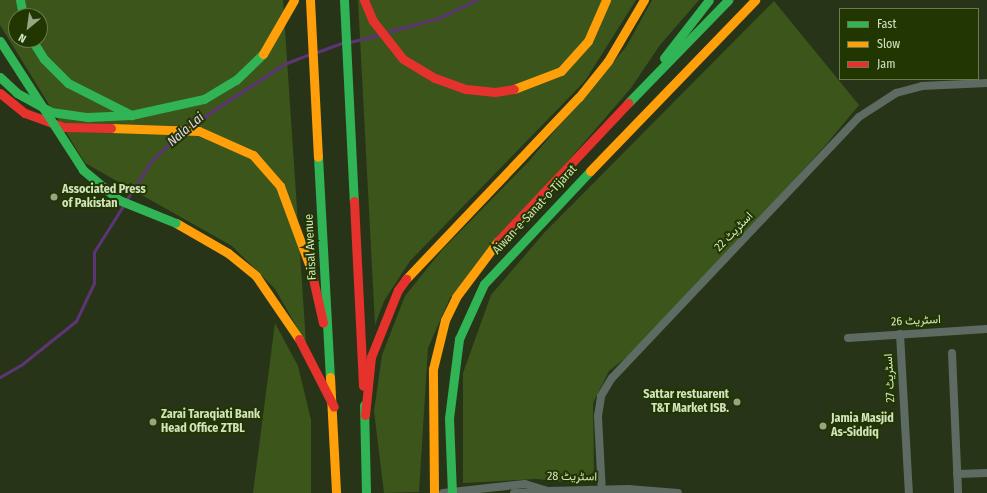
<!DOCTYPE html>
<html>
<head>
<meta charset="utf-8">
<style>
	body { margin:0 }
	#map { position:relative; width:987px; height:493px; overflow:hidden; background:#283418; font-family:"Fira Sans Condensed",Vazirmatn,sans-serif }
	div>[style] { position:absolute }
	.green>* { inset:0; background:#3b551b }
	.stream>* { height:3px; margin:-1.5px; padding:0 1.5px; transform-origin:1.5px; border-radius:1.5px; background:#5d3577 }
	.street>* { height:8px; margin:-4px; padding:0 4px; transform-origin:4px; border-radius:4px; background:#5d6b63 }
	.fast>* { height:9px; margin:-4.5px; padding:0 4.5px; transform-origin:4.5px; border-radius:4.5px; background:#30b455 }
	.slow>* { height:9px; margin:-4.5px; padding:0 4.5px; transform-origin:4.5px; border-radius:4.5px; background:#ff9f0a }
	.jam>* { height:9px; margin:-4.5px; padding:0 4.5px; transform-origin:4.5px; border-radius:4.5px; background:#e5322d }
	.fast-bridge>* { height:9px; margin:-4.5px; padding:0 4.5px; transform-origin:4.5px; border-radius:4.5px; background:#30b455 }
	.dots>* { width:11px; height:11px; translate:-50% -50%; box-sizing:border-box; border:2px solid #213600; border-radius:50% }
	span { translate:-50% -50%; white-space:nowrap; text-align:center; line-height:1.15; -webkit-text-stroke:4px #213600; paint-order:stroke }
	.poi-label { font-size:12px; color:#d1e3bf; font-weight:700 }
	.left { translate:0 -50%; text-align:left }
	.right { translate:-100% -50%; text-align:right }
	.street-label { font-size:12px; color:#d1e3bf }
	.water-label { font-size:13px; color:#e7d0fa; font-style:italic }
	.legend { position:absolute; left:839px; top:8px; width:140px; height:72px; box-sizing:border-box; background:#213600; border:1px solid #677b4c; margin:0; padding:5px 7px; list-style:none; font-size:12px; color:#d1e3bf }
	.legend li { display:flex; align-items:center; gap:8px; height:20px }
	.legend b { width:20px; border:1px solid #677b4c }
	.north { position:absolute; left:8px; top:8px; width:40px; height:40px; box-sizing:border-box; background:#213600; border:1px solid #677b4c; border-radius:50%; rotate:209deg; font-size:11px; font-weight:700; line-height:16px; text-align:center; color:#d1e3bf }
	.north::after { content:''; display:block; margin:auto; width:14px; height:18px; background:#96a685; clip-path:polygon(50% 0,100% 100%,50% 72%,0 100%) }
</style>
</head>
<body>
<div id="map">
	<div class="green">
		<div style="clip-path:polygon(evenodd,0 0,283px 0,306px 343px,275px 289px,232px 246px,85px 163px,0 25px,0 0,16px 16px,40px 16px,40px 40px,16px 40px,16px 16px)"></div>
		<div style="clip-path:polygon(358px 0,636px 0,585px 81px,410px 261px,384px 301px,375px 325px)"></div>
		<div style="clip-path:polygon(652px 0,699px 0,660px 45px,631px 88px,450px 298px,428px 348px,419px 492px,384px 493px,374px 411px,382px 355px,405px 296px,442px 250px,530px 160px,626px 47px)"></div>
		<div style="clip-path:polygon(774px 1px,859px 105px,824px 147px,644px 343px,609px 371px,593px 403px,594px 472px,575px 483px,536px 479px,463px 483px,463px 373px,491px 295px,544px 233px)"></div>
		<div style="clip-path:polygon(275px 323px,298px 366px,311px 420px,311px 493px,253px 493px)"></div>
	</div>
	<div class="stream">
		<div style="left:388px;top:32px;width:53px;rotate:-15.4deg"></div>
		<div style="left:439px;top:18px;width:41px;rotate:-25.9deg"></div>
		<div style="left:350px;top:42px;width:30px;rotate:-14deg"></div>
		<div style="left:317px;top:52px;width:27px;rotate:-20deg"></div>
		<div style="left:187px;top:128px;width:116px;rotate:-33.4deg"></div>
		<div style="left:284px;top:64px;width:28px;rotate:-21deg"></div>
		<div style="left:127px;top:199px;width:46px;rotate:-57.3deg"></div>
		<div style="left:152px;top:160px;width:40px;rotate:-43deg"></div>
		<div style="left:0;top:377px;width:24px;rotate:-30deg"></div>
		<div style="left:21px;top:365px;width:70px;rotate:-38.7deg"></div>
		<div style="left:76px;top:321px;width:42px;rotate:-64.7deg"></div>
		<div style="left:94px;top:283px;width:31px;rotate:-90deg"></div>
		<div style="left:94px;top:252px;width:54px;rotate:-57.8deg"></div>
	</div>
	<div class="street">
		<div style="left:900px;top:334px;width:159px;rotate:86.8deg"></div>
		<div style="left:848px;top:338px;width:139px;rotate:-3.7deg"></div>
		<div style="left:952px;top:353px;width:140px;rotate:87.5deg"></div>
		<div style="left:957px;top:474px;width:30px;rotate:-2deg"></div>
		<div style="left:443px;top:493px;width:82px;rotate:-6.3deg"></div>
		<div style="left:525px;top:484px;width:24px;rotate:17deg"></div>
		<div style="left:548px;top:491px;width:80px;rotate:-1.4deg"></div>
		<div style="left:628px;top:489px;width:50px;rotate:4.6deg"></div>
		<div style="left:514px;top:493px;width:28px;rotate:-2deg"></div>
		<div style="left:602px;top:493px;width:77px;rotate:-93deg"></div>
		<div style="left:598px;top:416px;width:20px;rotate:-81deg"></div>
		<div style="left:601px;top:396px;width:21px;rotate:-59deg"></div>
		<div style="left:612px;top:378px;width:359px;rotate:-46.6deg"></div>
		<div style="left:859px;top:117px;width:44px;rotate:-33deg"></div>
		<div style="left:896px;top:93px;width:27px;rotate:-15deg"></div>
		<div style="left:922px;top:86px;width:65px;rotate:-2.6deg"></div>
	</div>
	<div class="fast">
		<div style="left:20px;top:0;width:16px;rotate:79deg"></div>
		<div style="left:344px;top:0;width:201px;rotate:87.2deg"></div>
		<div style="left:32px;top:40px;width:22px;rotate:58deg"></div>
		<div style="left:44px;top:59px;width:34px;rotate:45deg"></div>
		<div style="left:68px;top:83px;width:71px;rotate:26.9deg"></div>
		<div style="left:131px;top:115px;width:75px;rotate:-12.4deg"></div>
		<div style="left:204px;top:99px;width:37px;rotate:-31deg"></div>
		<div style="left:236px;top:80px;width:37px;rotate:-44deg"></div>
		<div style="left:664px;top:58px;width:73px;rotate:-52.2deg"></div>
		<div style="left:0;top:77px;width:23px;rotate:43deg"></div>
		<div style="left:17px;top:93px;width:39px;rotate:29deg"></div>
		<div style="left:51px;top:112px;width:37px;rotate:8deg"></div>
		<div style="left:88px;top:117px;width:43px;rotate:-2.7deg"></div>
		<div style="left:628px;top:103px;width:144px;rotate:-45.8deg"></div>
		<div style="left:318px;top:157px;width:220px;rotate:86.9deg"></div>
		<div style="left:364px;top:405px;width:88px;rotate:88.7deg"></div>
		<div style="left:452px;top:493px;width:75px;rotate:-92.3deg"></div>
		<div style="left:449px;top:418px;width:80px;rotate:-82.8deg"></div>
		<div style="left:459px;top:339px;width:60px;rotate:-65.6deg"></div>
		<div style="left:484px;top:284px;width:155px;rotate:-46.8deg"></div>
	</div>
	<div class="slow">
		<div style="left:310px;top:0;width:157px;rotate:87.1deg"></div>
		<div style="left:263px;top:54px;width:62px;rotate:-60.1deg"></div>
		<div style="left:514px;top:89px;width:50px;rotate:-21deg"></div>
		<div style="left:561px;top:71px;width:40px;rotate:-48deg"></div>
		<div style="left:588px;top:41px;width:45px;rotate:-66.3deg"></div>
		<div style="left:111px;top:128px;width:88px;rotate:2deg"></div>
		<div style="left:199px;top:131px;width:59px;rotate:24deg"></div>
		<div style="left:253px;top:155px;width:41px;rotate:48.9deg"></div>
		<div style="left:280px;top:186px;width:90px;rotate:69.7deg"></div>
		<div style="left:590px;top:171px;width:238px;rotate:-46deg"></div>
		<div style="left:176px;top:223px;width:60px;rotate:30deg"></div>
		<div style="left:228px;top:253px;width:36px;rotate:39deg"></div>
		<div style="left:256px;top:276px;width:76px;rotate:55.7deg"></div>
		<div style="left:406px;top:279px;width:251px;rotate:-46.5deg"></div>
		<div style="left:579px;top:97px;width:46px;rotate:-51.1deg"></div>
		<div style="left:608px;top:61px;width:71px;rotate:-59.5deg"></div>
		<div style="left:330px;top:377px;width:116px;rotate:87deg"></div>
		<div style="left:434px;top:493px;width:124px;rotate:-90.5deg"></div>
		<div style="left:433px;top:369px;width:50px;rotate:-76.2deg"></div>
		<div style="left:445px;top:320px;width:25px;rotate:-64deg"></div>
		<div style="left:456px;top:297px;width:70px;rotate:-53.1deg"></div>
	</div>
	<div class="jam">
		<div style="left:364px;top:0;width:23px;rotate:67deg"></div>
		<div style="left:373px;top:21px;width:48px;rotate:51.7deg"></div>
		<div style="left:403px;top:59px;width:37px;rotate:31deg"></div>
		<div style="left:435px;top:78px;width:33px;rotate:20deg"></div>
		<div style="left:466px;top:89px;width:29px;rotate:6deg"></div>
		<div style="left:495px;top:92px;width:19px;rotate:-9deg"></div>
		<div style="left:0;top:93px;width:32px;rotate:39deg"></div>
		<div style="left:25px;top:113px;width:40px;rotate:20.2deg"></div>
		<div style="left:63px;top:127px;width:48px;rotate:1.2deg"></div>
		<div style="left:354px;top:201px;width:185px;rotate:87.2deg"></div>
		<div style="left:498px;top:241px;width:190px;rotate:-46.7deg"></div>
		<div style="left:311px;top:270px;width:54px;rotate:77.2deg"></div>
		<div style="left:299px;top:339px;width:76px;rotate:62.8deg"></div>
		<div style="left:365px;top:415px;width:58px;rotate:-84.1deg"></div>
		<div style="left:371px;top:357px;width:72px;rotate:-68.1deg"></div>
		<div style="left:398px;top:290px;width:14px;rotate:-54deg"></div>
	</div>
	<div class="fast-bridge">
		<div style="left:0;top:41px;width:153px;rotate:57.2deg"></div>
		<div style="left:83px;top:170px;width:47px;rotate:39.8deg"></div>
		<div style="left:119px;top:200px;width:61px;rotate:22deg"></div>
	</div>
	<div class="dots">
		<div style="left:54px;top:197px;background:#96a685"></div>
		<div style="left:737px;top:402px;background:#96a685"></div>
		<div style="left:153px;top:422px;background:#96a685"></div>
		<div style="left:823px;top:426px;background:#96a685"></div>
	</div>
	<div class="poi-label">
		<span class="left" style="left:62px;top:197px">Associated Press<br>of Pakistan</span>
		<span class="right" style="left:729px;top:402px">Sattar restuarent<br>T&amp;T Market ISB.</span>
		<span class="left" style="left:161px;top:422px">Zarai Taraqiati Bank<br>Head Office ZTBL</span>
		<span class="left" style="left:831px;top:426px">Jamia Masjid<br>As-Siddiq</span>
	</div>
	<div class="street-label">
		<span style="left:535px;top:210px;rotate:-47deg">Aiwan-e-Sanat-o-Tijarat</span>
		<span style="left:734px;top:232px;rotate:-46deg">اسٹریٹ 22</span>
		<span style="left:311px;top:247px;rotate:-93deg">Faisal Avenue</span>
		<span style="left:916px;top:321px;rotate:-3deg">اسٹریٹ 26</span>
		<span style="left:890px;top:378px;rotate:-93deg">اسٹریٹ 27</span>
		<span style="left:572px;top:477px;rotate:1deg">اسٹریٹ 28</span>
	</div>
	<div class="water-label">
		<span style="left:186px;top:130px;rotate:-41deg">Nala Lai</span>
	</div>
	<ul class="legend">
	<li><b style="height:5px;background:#30b455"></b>Fast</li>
	<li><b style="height:5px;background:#ff9f0a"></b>Slow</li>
	<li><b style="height:5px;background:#e5322d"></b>Jam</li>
	</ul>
	<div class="north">N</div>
</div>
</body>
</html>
